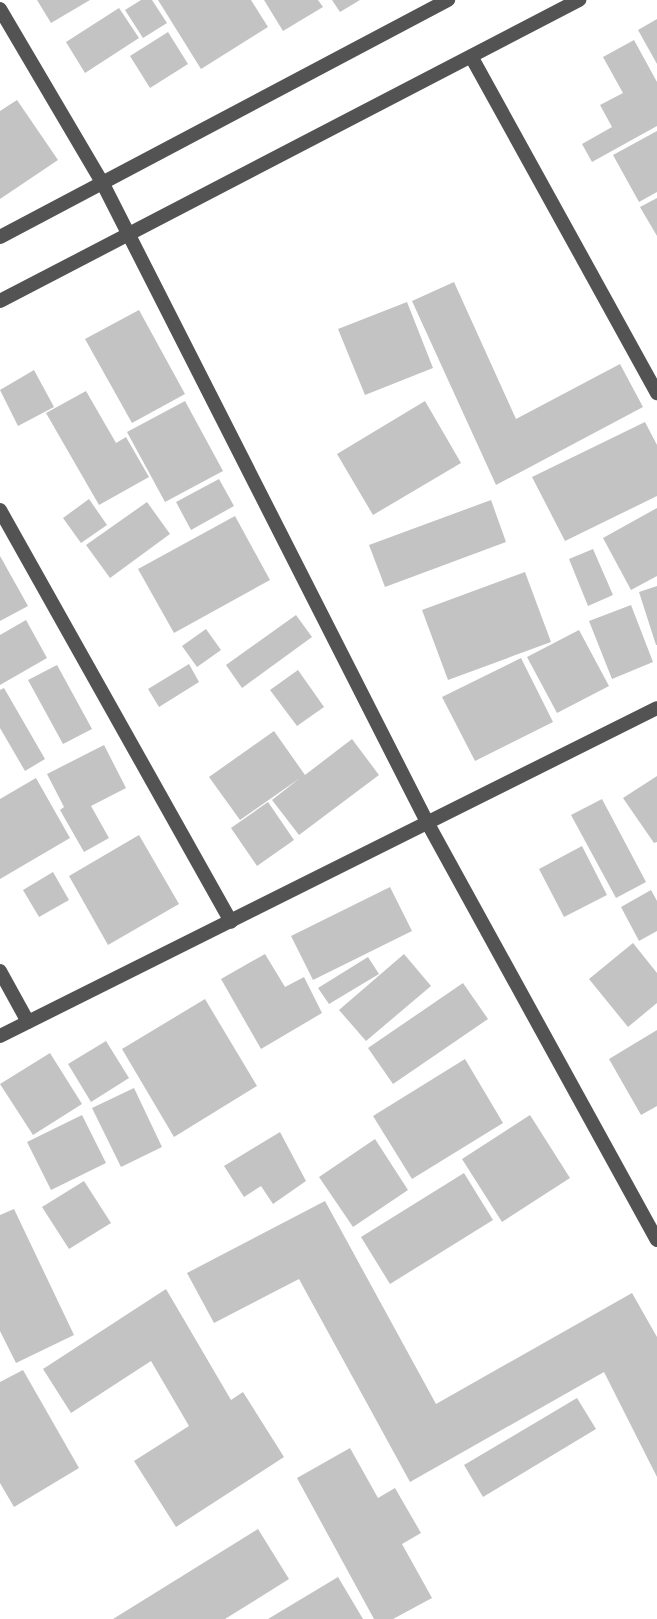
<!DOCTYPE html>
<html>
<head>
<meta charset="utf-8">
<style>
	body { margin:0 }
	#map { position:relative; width:657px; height:1619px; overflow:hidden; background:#fff; font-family:"IBM Plex Sans",sans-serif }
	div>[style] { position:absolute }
	.building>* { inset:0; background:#c3c3c3 }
	.street>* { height:14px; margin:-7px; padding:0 7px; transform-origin:7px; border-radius:7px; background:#535353 }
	span { translate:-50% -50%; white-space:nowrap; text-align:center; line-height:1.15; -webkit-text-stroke:5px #fff; paint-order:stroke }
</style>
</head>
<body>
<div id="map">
	<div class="building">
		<div style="clip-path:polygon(37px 0,90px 0,51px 23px)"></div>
		<div style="clip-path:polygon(141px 0,152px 0,167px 23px,143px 38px,125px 10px)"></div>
		<div style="clip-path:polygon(158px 0,251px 0,268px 27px,201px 69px)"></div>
		<div style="clip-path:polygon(264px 0,318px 0,323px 7px,283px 31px)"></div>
		<div style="clip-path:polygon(332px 0,360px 0,340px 12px)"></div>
		<div style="clip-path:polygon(119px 8px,139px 38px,85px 73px,66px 42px)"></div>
		<div style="clip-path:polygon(657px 19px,657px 64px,638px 30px)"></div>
		<div style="clip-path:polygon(168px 32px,188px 64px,150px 88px,130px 56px)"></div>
		<div style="clip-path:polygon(634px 40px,657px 82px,657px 126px,592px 162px,582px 144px,612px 127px,600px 105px,623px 93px,603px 57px)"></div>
		<div style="clip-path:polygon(17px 100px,58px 160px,0 199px,0 111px)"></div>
		<div style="clip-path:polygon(657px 131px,657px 192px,639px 202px,613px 155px)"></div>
		<div style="clip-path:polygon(657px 198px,657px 236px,640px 207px)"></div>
		<div style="clip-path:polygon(454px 282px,516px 419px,620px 364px,643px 407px,496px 485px,412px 301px)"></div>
		<div style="clip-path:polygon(407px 302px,433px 368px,365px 395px,338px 329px)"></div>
		<div style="clip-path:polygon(139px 310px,185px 394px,132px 423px,85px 339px)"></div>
		<div style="clip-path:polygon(34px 370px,54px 407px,18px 426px,0 390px)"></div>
		<div style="clip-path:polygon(86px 391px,116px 443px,126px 437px,149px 477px,99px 505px,46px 413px)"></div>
		<div style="clip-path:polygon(185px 401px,223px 471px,165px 502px,127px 432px)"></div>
		<div style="clip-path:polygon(425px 401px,461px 463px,373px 515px,337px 454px)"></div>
		<div style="clip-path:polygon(645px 422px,657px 445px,657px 496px,565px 541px,532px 477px)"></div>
		<div style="clip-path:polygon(219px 479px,234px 506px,191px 530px,176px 502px)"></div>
		<div style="clip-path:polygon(89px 499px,107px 525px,81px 543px,63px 518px)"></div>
		<div style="clip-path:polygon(491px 500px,506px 542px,385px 587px,369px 545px)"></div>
		<div style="clip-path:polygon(147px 502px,170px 534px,110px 578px,86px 545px)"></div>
		<div style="clip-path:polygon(657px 508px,657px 576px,631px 590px,603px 538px)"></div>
		<div style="clip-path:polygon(235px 516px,270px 580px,174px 633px,138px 569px)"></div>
		<div style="clip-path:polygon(593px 549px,613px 595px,588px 606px,569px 559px)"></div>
		<div style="clip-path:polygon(0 556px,28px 606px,0 621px)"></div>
		<div style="clip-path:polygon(525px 572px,551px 642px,448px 680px,422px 610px)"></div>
		<div style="clip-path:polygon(657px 586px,657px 645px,656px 645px,639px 592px)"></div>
		<div style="clip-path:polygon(631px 605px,653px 662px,612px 679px,589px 621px)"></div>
		<div style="clip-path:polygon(296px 615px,312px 637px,242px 688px,226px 665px)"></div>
		<div style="clip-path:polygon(26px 620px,47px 658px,0 685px,0 635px)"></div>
		<div style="clip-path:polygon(206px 629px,221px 650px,197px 667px,182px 646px)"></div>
		<div style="clip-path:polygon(579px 630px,609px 686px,557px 713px,527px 657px)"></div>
		<div style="clip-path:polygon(521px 658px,553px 722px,475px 761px,442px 697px)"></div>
		<div style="clip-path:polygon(189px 664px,199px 682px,159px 707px,148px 689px)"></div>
		<div style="clip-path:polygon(57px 665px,92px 729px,63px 744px,28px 680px)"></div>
		<div style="clip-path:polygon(298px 670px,324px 707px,297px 726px,270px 690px)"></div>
		<div style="clip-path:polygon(4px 688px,45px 759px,25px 771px,0 728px,0 690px)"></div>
		<div style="clip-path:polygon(274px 731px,305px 775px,352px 739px,379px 775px,299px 835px,272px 800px,300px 778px,240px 820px,209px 777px)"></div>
		<div style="clip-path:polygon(104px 745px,126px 788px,91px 806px,109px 838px,84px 852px,60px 810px,64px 807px,47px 774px)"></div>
		<div style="clip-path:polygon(657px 776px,657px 842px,654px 843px,623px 798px)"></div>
		<div style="clip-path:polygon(36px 778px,70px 838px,0 879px,0 799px)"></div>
		<div style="clip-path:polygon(602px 799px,646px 882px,616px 898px,571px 815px)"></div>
		<div style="clip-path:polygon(268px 802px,294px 840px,257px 866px,231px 828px)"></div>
		<div style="clip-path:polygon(139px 835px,179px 904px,108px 945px,69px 876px)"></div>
		<div style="clip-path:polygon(582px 846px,607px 895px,564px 917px,539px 869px)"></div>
		<div style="clip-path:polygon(53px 872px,69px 900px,39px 917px,23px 890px)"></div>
		<div style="clip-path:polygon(390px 887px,412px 931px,313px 980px,291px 936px)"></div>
		<div style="clip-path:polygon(651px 890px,657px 901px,657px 931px,639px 941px,621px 907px)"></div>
		<div style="clip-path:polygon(633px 943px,657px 973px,657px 1003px,628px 1027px,589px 979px)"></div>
		<div style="clip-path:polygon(265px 954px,285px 987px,304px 977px,322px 1013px,261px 1049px,221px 979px)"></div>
		<div style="clip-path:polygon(404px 954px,431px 986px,366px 1041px,339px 1010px)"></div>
		<div style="clip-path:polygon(368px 957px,379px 974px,329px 1004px,318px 988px)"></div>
		<div style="clip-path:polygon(463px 983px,488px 1019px,393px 1084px,368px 1048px)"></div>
		<div style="clip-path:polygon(205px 999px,257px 1086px,174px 1137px,122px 1049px)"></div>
		<div style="clip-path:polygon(657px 1030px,657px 1106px,641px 1115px,609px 1059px)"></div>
		<div style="clip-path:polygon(106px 1041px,129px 1078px,91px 1102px,68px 1064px)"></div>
		<div style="clip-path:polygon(50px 1053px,82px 1104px,33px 1135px,0 1084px)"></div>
		<div style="clip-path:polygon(465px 1059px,503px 1123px,412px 1179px,373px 1116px)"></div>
		<div style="clip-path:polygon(134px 1088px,162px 1147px,121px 1167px,92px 1108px)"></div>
		<div style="clip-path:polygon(82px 1115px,106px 1163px,51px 1190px,27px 1142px)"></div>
		<div style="clip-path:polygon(530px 1115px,570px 1178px,502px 1222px,462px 1159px)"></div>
		<div style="clip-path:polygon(280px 1132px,306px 1181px,273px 1204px,261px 1186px,244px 1197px,224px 1166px)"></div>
		<div style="clip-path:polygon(375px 1139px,408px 1190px,353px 1227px,319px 1177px)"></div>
		<div style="clip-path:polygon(464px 1173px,493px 1220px,390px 1284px,361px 1237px)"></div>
		<div style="clip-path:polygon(84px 1181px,111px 1223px,69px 1249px,42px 1207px)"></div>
		<div style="clip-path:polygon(325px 1201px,436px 1404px,632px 1293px,657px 1337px,657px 1477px,604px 1372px,410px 1482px,299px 1279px,214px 1323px,187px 1273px)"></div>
		<div style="clip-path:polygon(14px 1209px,74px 1335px,16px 1363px,0 1331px,0 1215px)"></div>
		<div style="clip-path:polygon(166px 1289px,231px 1400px,243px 1392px,284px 1457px,176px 1527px,134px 1461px,189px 1426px,151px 1361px,71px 1413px,43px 1369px)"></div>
		<div style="clip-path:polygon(23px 1370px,79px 1468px,14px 1507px,0 1483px,0 1382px)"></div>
		<div style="clip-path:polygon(577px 1398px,596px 1429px,483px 1497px,464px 1465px)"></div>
		<div style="clip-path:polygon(350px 1448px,378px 1498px,395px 1488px,421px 1533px,402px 1544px,432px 1598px,393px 1619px,374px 1619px,297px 1478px)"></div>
		<div style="clip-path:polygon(258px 1529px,289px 1579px,225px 1619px,113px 1619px)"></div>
		<div style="clip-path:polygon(338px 1577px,363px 1619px,268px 1619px)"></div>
	</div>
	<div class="street">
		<div style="left:0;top:9px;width:201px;rotate:59.5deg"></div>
		<div style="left:102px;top:182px;width:718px;rotate:63.08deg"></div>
		<div style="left:427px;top:822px;width:477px;rotate:61.2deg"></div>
		<div style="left:472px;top:58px;width:383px;rotate:61.1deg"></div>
		<div style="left:0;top:237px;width:507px;rotate:-27.88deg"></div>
		<div style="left:0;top:301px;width:653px;rotate:-27.47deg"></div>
		<div style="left:0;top:510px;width:472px;rotate:60.7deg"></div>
		<div style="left:0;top:971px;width:58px;rotate:61.2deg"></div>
		<div style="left:0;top:1036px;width:734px;rotate:-26.53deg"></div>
	</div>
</div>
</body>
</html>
